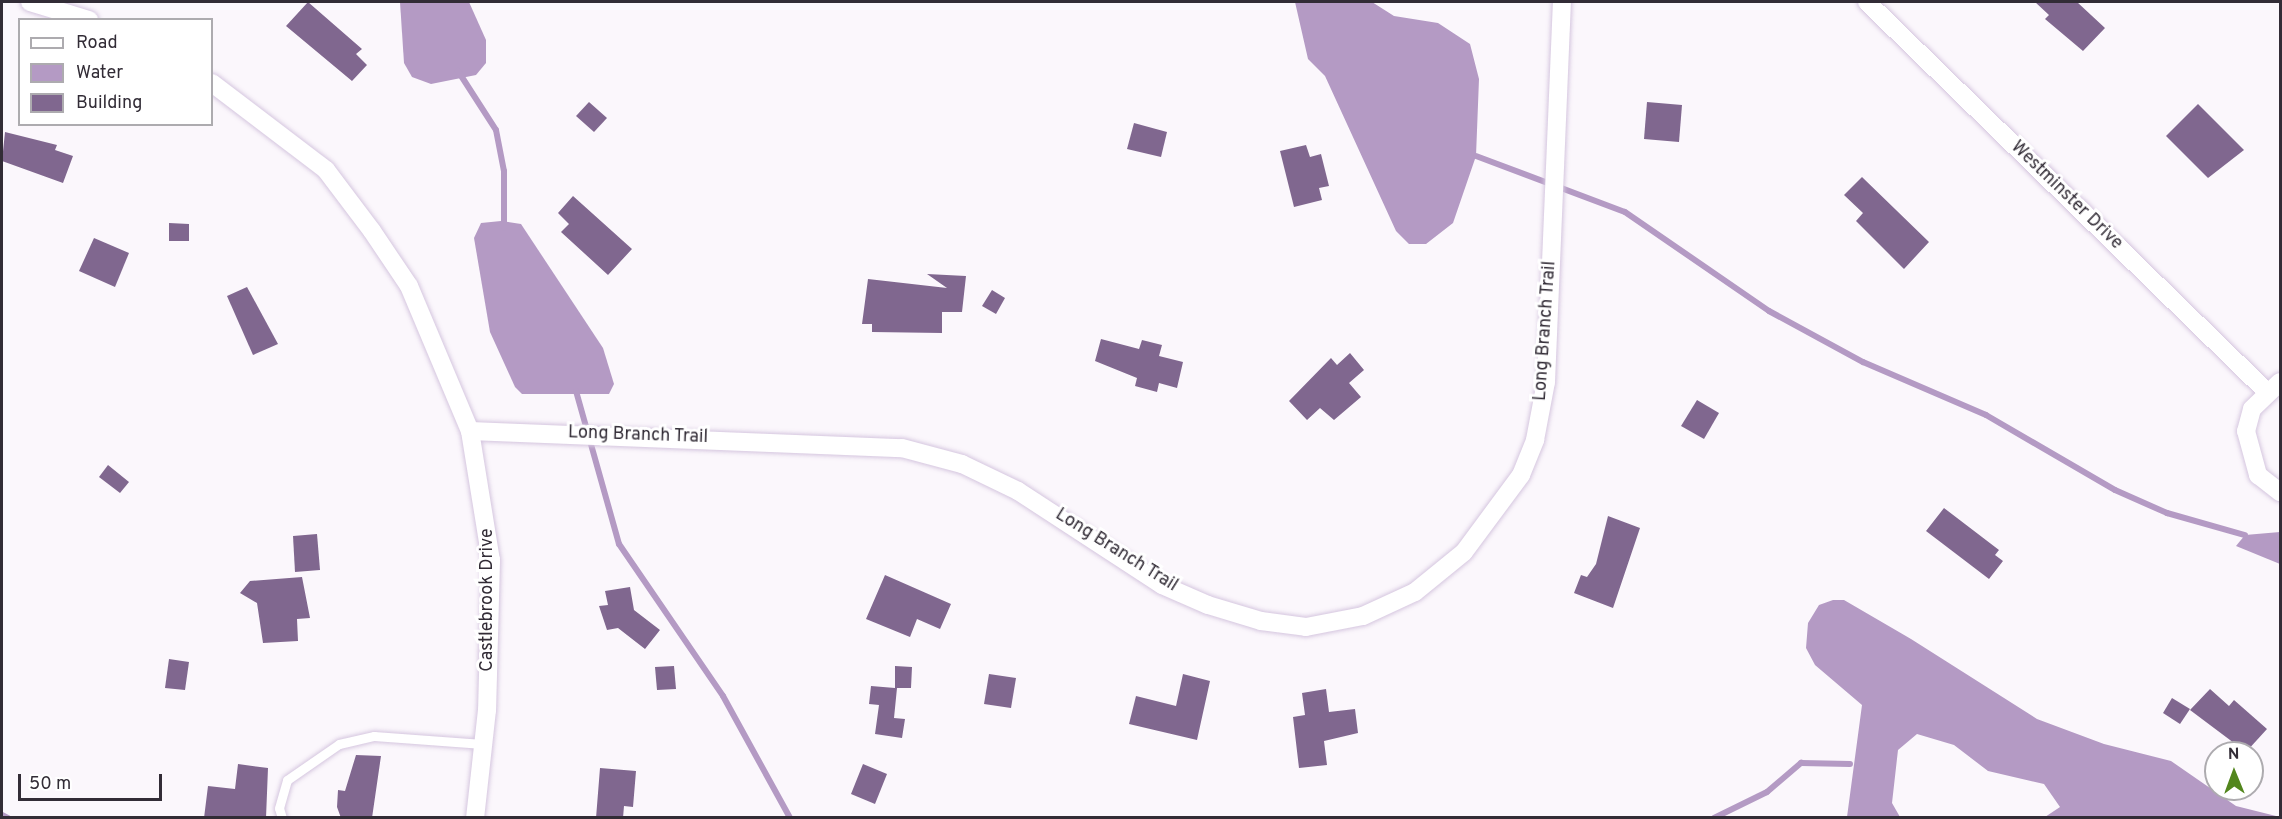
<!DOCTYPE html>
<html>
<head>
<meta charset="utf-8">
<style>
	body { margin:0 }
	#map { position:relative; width:2282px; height:819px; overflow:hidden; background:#fbf7fc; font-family:Overpass,sans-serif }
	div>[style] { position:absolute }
	.water>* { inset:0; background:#b49ac4 }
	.stream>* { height:6px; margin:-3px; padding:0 3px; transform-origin:3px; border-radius:3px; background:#b49ac4 }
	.building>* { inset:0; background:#80678f }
	.roads { filter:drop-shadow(0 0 2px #d5c6df) drop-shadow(0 0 2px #d5c6df) }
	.service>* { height:9px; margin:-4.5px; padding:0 4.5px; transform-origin:4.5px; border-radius:4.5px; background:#fff }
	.minor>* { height:18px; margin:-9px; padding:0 9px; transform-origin:9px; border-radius:9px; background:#fff }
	span { translate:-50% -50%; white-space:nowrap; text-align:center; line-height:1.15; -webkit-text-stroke:6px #fff; paint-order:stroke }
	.street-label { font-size:18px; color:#322c36 }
	.frame { position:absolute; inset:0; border:3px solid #322c36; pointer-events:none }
	.legend { position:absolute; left:18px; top:18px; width:195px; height:108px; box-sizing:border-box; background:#fff; border:2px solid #adabaf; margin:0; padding:8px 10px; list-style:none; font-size:18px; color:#322c36 }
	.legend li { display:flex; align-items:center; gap:12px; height:30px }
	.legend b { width:30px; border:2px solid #adabaf }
	.north { position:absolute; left:2204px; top:741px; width:60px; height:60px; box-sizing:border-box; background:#fff; border:2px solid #adabaf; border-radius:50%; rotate:359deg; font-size:16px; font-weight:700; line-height:24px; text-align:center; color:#322c36 }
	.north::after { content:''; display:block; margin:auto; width:21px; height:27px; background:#52861d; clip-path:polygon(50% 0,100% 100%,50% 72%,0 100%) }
	.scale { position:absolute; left:18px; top:774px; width:144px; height:27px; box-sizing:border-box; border:3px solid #322c36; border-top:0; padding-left:8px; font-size:18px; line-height:21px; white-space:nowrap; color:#322c36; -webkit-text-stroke:4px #fff; paint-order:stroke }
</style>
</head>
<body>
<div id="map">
	<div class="water">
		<div style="clip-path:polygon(400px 2px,469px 2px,486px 40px,486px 63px,476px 75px,431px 84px,412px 77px,404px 63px)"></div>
		<div style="clip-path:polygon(1295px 2px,1372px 2px,1394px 16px,1438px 23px,1470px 44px,1479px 79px,1476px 156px,1453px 223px,1426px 244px,1409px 244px,1396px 231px,1325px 76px,1308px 59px)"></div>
		<div style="clip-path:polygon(501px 221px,521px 224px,603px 348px,614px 384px,609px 394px,522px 394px,515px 387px,490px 332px,474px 238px,481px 223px)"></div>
		<div style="clip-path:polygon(2280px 532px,2280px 564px,2236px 546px,2245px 535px)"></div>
		<div style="clip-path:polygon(1833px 600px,1844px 600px,1911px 639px,2037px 719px,2104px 744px,2171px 761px,2236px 806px,2280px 817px,2045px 817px,2060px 807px,2044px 784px,1988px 771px,1954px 745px,1917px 734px,1898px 750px,1892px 803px,1900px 817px,1847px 817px,1862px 705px,1815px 665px,1806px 648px,1808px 623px,1819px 605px)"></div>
	</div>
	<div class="stream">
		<div style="left:458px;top:71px;width:70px;rotate:57.2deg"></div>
		<div style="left:496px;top:130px;width:42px;rotate:79deg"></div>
		<div style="left:504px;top:171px;width:57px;rotate:90deg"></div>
		<div style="left:1476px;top:156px;width:159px;rotate:20.6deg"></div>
		<div style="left:1625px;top:212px;width:175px;rotate:34.5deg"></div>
		<div style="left:1769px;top:311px;width:107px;rotate:28.5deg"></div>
		<div style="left:1863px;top:362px;width:134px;rotate:23.3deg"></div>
		<div style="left:1986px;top:415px;width:149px;rotate:30.2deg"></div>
		<div style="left:2115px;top:490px;width:57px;rotate:23.9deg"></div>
		<div style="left:2167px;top:513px;width:81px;rotate:15.8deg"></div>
		<div style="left:576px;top:391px;width:159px;rotate:74.3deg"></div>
		<div style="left:619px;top:544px;width:184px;rotate:55.6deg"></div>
		<div style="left:723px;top:696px;width:139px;rotate:61.2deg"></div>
		<div style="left:2px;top:815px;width:7px;rotate:27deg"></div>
		<div style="left:1714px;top:818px;width:59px;rotate:-26.1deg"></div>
		<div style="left:1767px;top:792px;width:45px;rotate:-40.5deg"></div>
		<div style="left:1801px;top:763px;width:49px;rotate:1.2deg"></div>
	</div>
	<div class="building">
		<div style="clip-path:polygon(308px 2px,362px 49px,356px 54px,367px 65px,352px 81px,286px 26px)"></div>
		<div style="clip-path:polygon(2035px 2px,2077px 2px,2105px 28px,2083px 51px,2045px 19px,2049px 15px)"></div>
		<div style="clip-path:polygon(589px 102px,607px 118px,594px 132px,576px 116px)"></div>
		<div style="clip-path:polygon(1647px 102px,1682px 105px,1679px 142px,1644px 139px)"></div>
		<div style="clip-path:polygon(2198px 104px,2244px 150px,2208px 178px,2166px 136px)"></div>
		<div style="clip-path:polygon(1134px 123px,1167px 132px,1161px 157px,1127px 149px)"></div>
		<div style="clip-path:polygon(5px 132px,57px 145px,55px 150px,73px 156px,63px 183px,2px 161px)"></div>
		<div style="clip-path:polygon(1306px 145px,1310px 157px,1321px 154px,1329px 186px,1319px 188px,1322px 200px,1294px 207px,1280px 151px)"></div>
		<div style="clip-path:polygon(1862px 177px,1929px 242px,1904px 269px,1856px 221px,1863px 213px,1844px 195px)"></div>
		<div style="clip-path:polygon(573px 196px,632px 249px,608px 275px,561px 232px,569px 224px,558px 213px)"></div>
		<div style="clip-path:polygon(169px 223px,189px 224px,189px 241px,169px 241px)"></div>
		<div style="clip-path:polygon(94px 238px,129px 253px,115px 287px,79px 271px)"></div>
		<div style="clip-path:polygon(927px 274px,966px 276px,962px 312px,942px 312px,942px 333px,872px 332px,872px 324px,862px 324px,868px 279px,947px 288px)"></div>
		<div style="clip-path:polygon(247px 287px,278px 344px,253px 355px,227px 296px)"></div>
		<div style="clip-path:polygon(992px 290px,1005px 298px,996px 314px,982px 306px)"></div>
		<div style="clip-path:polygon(1101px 339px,1139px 349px,1142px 340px,1162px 345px,1159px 356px,1183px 362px,1177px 388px,1159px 383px,1157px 392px,1135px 386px,1137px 378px,1095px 361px)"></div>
		<div style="clip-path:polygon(1350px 353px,1364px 370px,1349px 383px,1361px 397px,1334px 420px,1320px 408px,1307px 420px,1289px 401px,1331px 358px,1337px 365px)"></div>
		<div style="clip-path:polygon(1697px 400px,1719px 413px,1704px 439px,1681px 426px)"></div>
		<div style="clip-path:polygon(108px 465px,129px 482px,120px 493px,99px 477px)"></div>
		<div style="clip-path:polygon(1944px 508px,1999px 550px,1995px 555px,2003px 561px,1989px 579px,1926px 531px)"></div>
		<div style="clip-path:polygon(1608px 516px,1640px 528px,1613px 608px,1574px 593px,1581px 575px,1587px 577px,1596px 564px)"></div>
		<div style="clip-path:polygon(317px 534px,320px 570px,295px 572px,293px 536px)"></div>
		<div style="clip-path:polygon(885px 575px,951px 604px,940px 629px,917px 619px,910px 637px,866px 619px)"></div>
		<div style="clip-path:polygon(302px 577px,310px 618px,297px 619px,298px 641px,263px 643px,257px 603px,240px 593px,250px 581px)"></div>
		<div style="clip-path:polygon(630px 587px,634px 610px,660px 630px,645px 649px,618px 628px,607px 630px,599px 606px,608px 605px,605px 591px)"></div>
		<div style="clip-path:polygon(169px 659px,189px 662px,185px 690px,165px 688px)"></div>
		<div style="clip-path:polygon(674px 666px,676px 689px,657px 690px,655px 667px)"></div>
		<div style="clip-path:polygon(895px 666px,912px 667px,911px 688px,897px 688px,894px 718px,905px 719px,902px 738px,875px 734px,879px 705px,869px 704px,871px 686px,895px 688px)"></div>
		<div style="clip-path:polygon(989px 674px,1016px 678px,1011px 708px,984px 704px)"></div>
		<div style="clip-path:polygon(1183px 674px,1210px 681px,1197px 740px,1129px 724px,1136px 696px,1176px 706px)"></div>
		<div style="clip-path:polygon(1326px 689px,1329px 712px,1355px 709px,1358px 733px,1324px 741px,1327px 765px,1299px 768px,1293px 717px,1305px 715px,1302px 693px)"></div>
		<div style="clip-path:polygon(2210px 689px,2229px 706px,2234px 700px,2267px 729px,2246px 752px,2190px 710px)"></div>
		<div style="clip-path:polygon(2172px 698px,2190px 709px,2180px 724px,2163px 713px)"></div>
		<div style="clip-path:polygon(356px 755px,381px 756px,372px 818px,341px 818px,337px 807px,338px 790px,345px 791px)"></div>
		<div style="clip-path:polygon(238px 764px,268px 768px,266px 818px,204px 818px,208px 786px,235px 789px)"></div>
		<div style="clip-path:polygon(863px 764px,887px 774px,875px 804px,851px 794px)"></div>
		<div style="clip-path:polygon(600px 768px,636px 771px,633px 807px,624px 806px,623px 818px,596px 818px)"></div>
	</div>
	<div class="roads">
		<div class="service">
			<div style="left:282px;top:818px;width:10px;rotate:-107deg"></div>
			<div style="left:279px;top:808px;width:29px;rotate:-74deg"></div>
			<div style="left:287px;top:780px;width:63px;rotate:-34.7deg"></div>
			<div style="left:339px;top:744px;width:36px;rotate:-13deg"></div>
			<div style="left:374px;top:736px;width:109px;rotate:4.2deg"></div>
		</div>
		<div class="minor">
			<div style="left:30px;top:2px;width:62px;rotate:17deg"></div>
			<div style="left:1867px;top:2px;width:557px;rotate:44.27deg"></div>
			<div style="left:212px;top:83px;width:143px;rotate:37.3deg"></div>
			<div style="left:326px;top:170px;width:76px;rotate:53deg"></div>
			<div style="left:372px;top:231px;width:66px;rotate:56.1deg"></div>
			<div style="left:409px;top:286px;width:157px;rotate:67.2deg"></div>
			<div style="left:470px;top:431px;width:131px;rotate:80.8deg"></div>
			<div style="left:491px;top:560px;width:150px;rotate:91.5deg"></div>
			<div style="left:487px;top:710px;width:109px;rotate:96.3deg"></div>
			<div style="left:2280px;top:382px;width:39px;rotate:136deg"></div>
			<div style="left:2252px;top:409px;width:23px;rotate:105deg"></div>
			<div style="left:2246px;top:431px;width:46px;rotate:74.7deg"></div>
			<div style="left:2258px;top:475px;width:28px;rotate:38deg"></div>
			<div style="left:470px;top:431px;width:432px;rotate:2.3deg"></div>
			<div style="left:902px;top:448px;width:62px;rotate:14.9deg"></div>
			<div style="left:962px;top:464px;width:62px;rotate:25.7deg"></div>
			<div style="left:1018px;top:491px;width:172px;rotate:33.1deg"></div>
			<div style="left:1162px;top:585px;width:50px;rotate:23.5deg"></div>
			<div style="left:1208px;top:605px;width:55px;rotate:16.8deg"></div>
			<div style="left:1261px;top:621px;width:45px;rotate:7.6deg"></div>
			<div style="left:1306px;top:627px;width:58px;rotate:-10.9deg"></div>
			<div style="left:1363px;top:616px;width:57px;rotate:-24.8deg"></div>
			<div style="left:1415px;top:592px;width:63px;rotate:-39.2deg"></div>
			<div style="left:1464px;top:552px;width:96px;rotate:-53.5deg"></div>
			<div style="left:1521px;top:475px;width:38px;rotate:-68deg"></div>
			<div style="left:1535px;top:440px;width:59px;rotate:-79.3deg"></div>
			<div style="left:1546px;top:382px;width:380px;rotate:-87.6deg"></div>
		</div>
	</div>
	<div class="street-label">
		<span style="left:2066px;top:196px;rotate:44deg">Westminster Drive</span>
		<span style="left:1546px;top:331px;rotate:-86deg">Long Branch Trail</span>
		<span style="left:638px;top:436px;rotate:2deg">Long Branch Trail</span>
		<span style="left:1116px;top:551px;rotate:32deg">Long Branch Trail</span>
		<span style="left:488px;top:600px;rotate:-90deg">Castlebrook Drive</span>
	</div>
	<div class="frame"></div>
	<ul class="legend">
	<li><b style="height:8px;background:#fff"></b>Road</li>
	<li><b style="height:16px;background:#b49ac4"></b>Water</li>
	<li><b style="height:16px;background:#80678f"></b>Building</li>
	</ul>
	<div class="north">N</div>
	<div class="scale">50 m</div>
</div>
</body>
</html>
